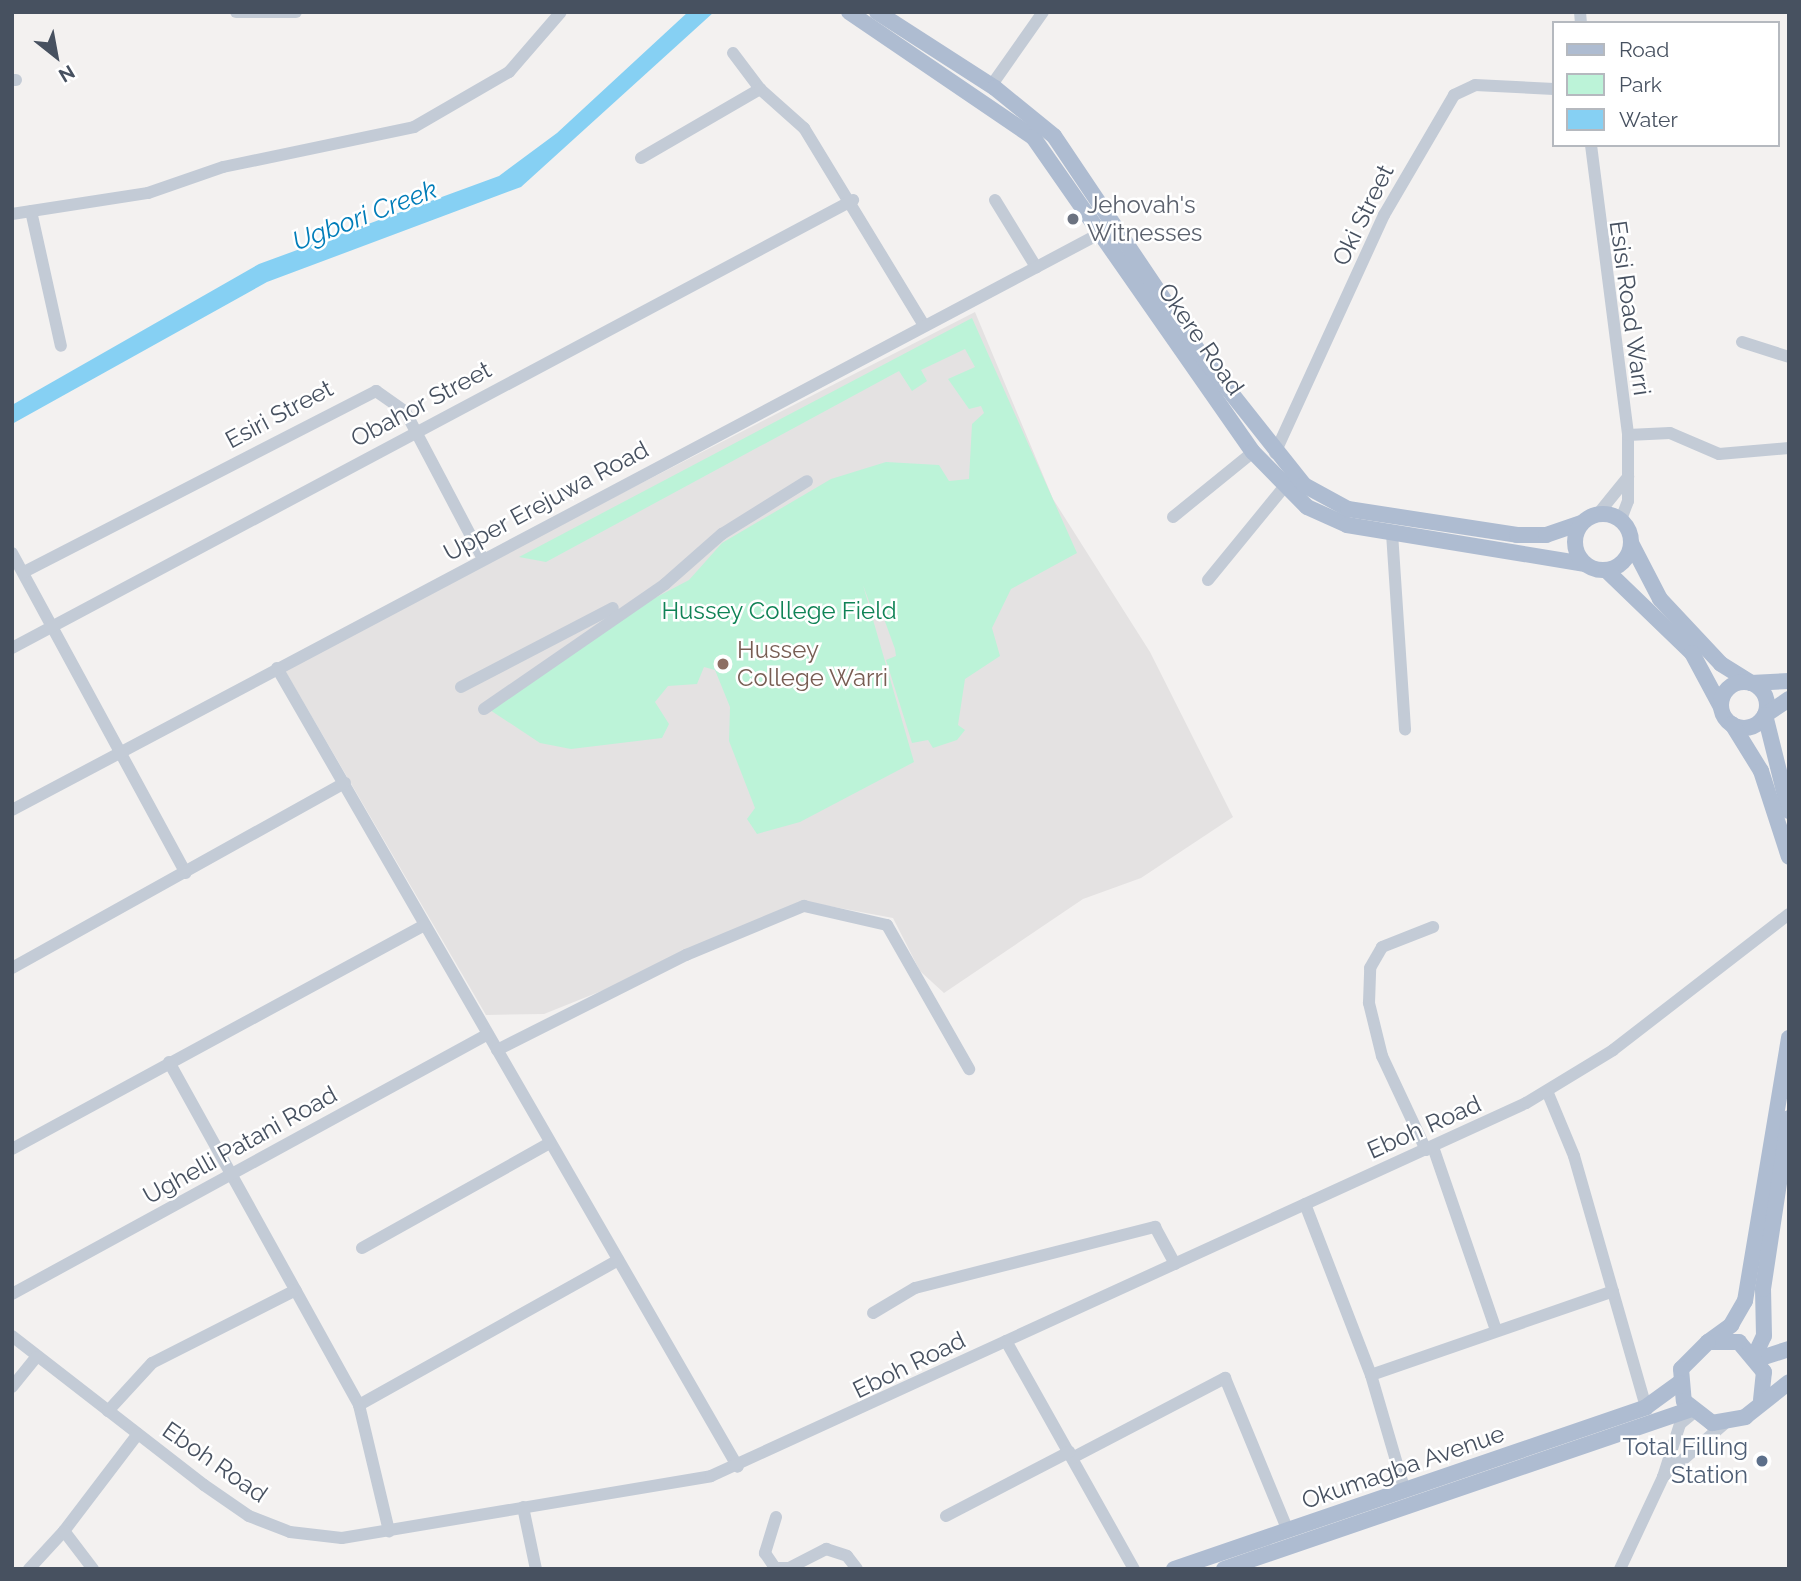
<!DOCTYPE html>
<html>
<head>
<meta charset="utf-8">
<style>
	body { margin:0 }
	#map { position:relative; width:1801px; height:1581px; overflow:hidden; background:#f3f1f0; font-family:Raleway,sans-serif }
	div>[style] { position:absolute }
	.education>* { inset:0; background:#e4e2e2 }
	.green>* { inset:0; background:#bcf3d8 }
	.water>* { inset:0; background:#86d0f3 }
	.minor>* { height:12px; margin:-6px; padding:0 6px; transform-origin:6px; border-radius:6px; background:#c3cbd6 }
	.major>* { height:16px; margin:-8px; padding:0 8px; transform-origin:8px; border-radius:8px; background:#aebcd1 }
	.major>.ring { margin:-8px; padding:0; box-sizing:content-box; background:none; border:16px solid #aebcd1; border-radius:50% }
	.dots>* { width:19px; height:19px; translate:-50% -50%; box-sizing:border-box; border:4px solid #fff; border-radius:50% }
	span { translate:-50% -50%; white-space:nowrap; text-align:center; line-height:1.15; -webkit-text-stroke:5px #fff; paint-order:stroke }
	.worship-label { font-size:24px; color:#5b616d }
	.left { translate:0 -50%; text-align:left }
	.street-label { font-size:24px; color:#475160 }
	.park-label { font-size:24px; color:#108356 }
	.education-label { font-size:24px; color:#785e54 }
	.service-label { font-size:24px; color:#4e5e75 }
	.right { translate:-100% -50%; text-align:right }
	.water-label { font-size:26px; color:#017db9; font-style:italic }
	.frame { position:absolute; inset:0; border:14px solid #475160; pointer-events:none }
	.legend { position:absolute; left:1552px; top:21px; width:228px; height:126px; box-sizing:border-box; background:#fff; border:2px solid #b5b9bf; margin:0; padding:9px 12px; list-style:none; font-size:21px; color:#475160 }
	.legend li { display:flex; align-items:center; gap:14px; height:35px }
	.legend b { width:35px; border:2px solid #b5b9bf }
	.north { position:absolute; left:21px; top:21px; width:70px; height:70px; -webkit-text-stroke:5px #fff; paint-order:stroke; rotate:149deg; font-size:19px; font-weight:700; line-height:28px; text-align:center; color:#475160 }
	.north::after { content:''; display:block; margin:auto; width:24px; height:32px; background:#475160; clip-path:polygon(50% 0,100% 100%,50% 72%,0 100%) }
</style>
</head>
<body>
<div id="map">
	<div class="education">
		<div style="clip-path:polygon(975px 312px,1053px 499px,1150px 652px,1233px 817px,1141px 878px,1083px 899px,944px 993px,920px 971px,893px 918px,818px 904px,544px 1014px,486px 1015px,283px 667px)"></div>
	</div>
	<div class="green">
		<div style="clip-path:polygon(972px 318px,1077px 553px,1011px 589px,992px 628px,1000px 656px,965px 679px,958px 725px,965px 730px,957px 740px,933px 748px,928px 740px,912px 743px,886px 660px,896px 656px,895px 649px,879px 605px,871px 607px,863px 585px,914px 762px,800px 822px,757px 834px,747px 819px,755px 808px,729px 741px,730px 707px,715px 670px,704px 667px,697px 684px,668px 686px,655px 702px,669px 724px,662px 738px,571px 749px,540px 743px,487px 708px,617px 618px,689px 580px,722px 543px,831px 479px,886px 462px,939px 465px,949px 481px,969px 479px,972px 424px,984px 413px,981px 406px,969px 409px,948px 379px,975px 367px,965px 349px,921px 370px,927px 381px,912px 391px,899px 371px,546px 562px,519px 557px)"></div>
	</div>
	<div class="water">
		<div style="clip-path:polygon(688px 12px,714px 12px,521px 187px,267px 282px,12px 424px,12px 405px,259px 264px,499px 176px,557px 133px)"></div>
	</div>
	<div class="minor">
		<div style="left:236px;top:12px;width:60px"></div>
		<div style="left:1580px;top:12px;width:11px;rotate:85deg"></div>
		<div style="left:733px;top:53px;width:45px;rotate:53.1deg"></div>
		<div style="left:12px;top:80px;width:4px"></div>
		<div style="left:991px;top:86px;width:90px;rotate:-54.9deg"></div>
		<div style="left:1591px;top:145px;width:292px;rotate:82.7deg"></div>
		<div style="left:1628px;top:435px;width:66px;rotate:90deg"></div>
		<div style="left:1628px;top:501px;width:19px;rotate:111deg"></div>
		<div style="left:641px;top:158px;width:138px;rotate:-30.1deg"></div>
		<div style="left:760px;top:89px;width:59px;rotate:41.6deg"></div>
		<div style="left:804px;top:128px;width:231px;rotate:58.7deg"></div>
		<div style="left:995px;top:200px;width:79px;rotate:58.5deg"></div>
		<div style="left:31px;top:211px;width:138px;rotate:77.5deg"></div>
		<div style="left:12px;top:214px;width:138px;rotate:-8.8deg"></div>
		<div style="left:148px;top:193px;width:79px;rotate:-19.1deg"></div>
		<div style="left:223px;top:167px;width:195px;rotate:-11.8deg"></div>
		<div style="left:414px;top:127px;width:110px;rotate:-30.1deg"></div>
		<div style="left:509px;top:72px;width:79px;rotate:-49.1deg"></div>
		<div style="left:1742px;top:342px;width:49px;rotate:17.7deg"></div>
		<div style="left:1628px;top:435px;width:42px;rotate:-2.7deg"></div>
		<div style="left:1670px;top:433px;width:53px;rotate:23.2deg"></div>
		<div style="left:1719px;top:454px;width:70px;rotate:-4.9deg"></div>
		<div style="left:1275px;top:453px;width:262px;rotate:-65.4deg"></div>
		<div style="left:1384px;top:215px;width:139px;rotate:-59.7deg"></div>
		<div style="left:1454px;top:95px;width:23px;rotate:-25deg"></div>
		<div style="left:1475px;top:85px;width:79px;rotate:2.9deg"></div>
		<div style="left:1598px;top:514px;width:48px;rotate:-51deg"></div>
		<div style="left:1173px;top:517px;width:103px;rotate:-39.1deg"></div>
		<div style="left:1392px;top:533px;width:197px;rotate:86.2deg"></div>
		<div style="left:12px;top:553px;width:364px;rotate:61.5deg"></div>
		<div style="left:24px;top:572px;width:396px;rotate:-27.2deg"></div>
		<div style="left:376px;top:391px;width:35px;rotate:35deg"></div>
		<div style="left:405px;top:411px;width:165px;rotate:62.2deg"></div>
		<div style="left:1208px;top:580px;width:120px;rotate:-50.7deg"></div>
		<div style="left:12px;top:648px;width:953px;rotate:-28.04deg"></div>
		<div style="left:277px;top:668px;width:922px;rotate:60.02deg"></div>
		<div style="left:461px;top:687px;width:171px;rotate:-27.5deg"></div>
		<div style="left:484px;top:709px;width:220px;rotate:-34.6deg"></div>
		<div style="left:665px;top:584px;width:76px;rotate:-41.3deg"></div>
		<div style="left:722px;top:534px;width:100px;rotate:-31.9deg"></div>
		<div style="left:12px;top:810px;width:1232px;rotate:-27.92deg"></div>
		<div style="left:12px;top:968px;width:381px;rotate:-29.1deg"></div>
		<div style="left:497px;top:1050px;width:212px;rotate:-26.7deg"></div>
		<div style="left:686px;top:955px;width:128px;rotate:-22.6deg"></div>
		<div style="left:804px;top:906px;width:85px;rotate:12.9deg"></div>
		<div style="left:887px;top:925px;width:166px;rotate:60.3deg"></div>
		<div style="left:169px;top:1062px;width:392px;rotate:61deg"></div>
		<div style="left:359px;top:1405px;width:130px;rotate:76.6deg"></div>
		<div style="left:1547px;top:1091px;width:70px;rotate:67.4deg"></div>
		<div style="left:1574px;top:1156px;width:261px;rotate:74deg"></div>
		<div style="left:1433px;top:1147px;width:194px;rotate:71deg"></div>
		<div style="left:12px;top:1149px;width:469px;rotate:-28.5deg"></div>
		<div style="left:1426px;top:1150px;width:104px;rotate:-115.1deg"></div>
		<div style="left:1382px;top:1056px;width:55px;rotate:-103.8deg"></div>
		<div style="left:1369px;top:1003px;width:35px;rotate:-88deg"></div>
		<div style="left:1370px;top:968px;width:24px;rotate:-60deg"></div>
		<div style="left:1382px;top:947px;width:55px;rotate:-21.4deg"></div>
		<div style="left:1305px;top:1204px;width:183px;rotate:68.9deg"></div>
		<div style="left:1371px;top:1375px;width:121px;rotate:73.7deg"></div>
		<div style="left:362px;top:1248px;width:215px;rotate:-29.2deg"></div>
		<div style="left:12px;top:1294px;width:542px;rotate:-28.64deg"></div>
		<div style="left:873px;top:1313px;width:49px;rotate:-30.8deg"></div>
		<div style="left:915px;top:1288px;width:248px;rotate:-14.3deg"></div>
		<div style="left:1155px;top:1227px;width:42px;rotate:61.6deg"></div>
		<div style="left:12px;top:1336px;width:243px;rotate:37.8deg"></div>
		<div style="left:204px;top:1485px;width:55px;rotate:34.6deg"></div>
		<div style="left:249px;top:1516px;width:44px;rotate:21.3deg"></div>
		<div style="left:290px;top:1532px;width:52px;rotate:6.6deg"></div>
		<div style="left:342px;top:1538px;width:374px;rotate:-9.5deg"></div>
		<div style="left:711px;top:1476px;width:896px;rotate:-24.59deg"></div>
		<div style="left:1526px;top:1103px;width:102px;rotate:-31.3deg"></div>
		<div style="left:1613px;top:1050px;width:222px;rotate:-37.7deg"></div>
		<div style="left:1006px;top:1341px;width:261px;rotate:60.7deg"></div>
		<div style="left:1371px;top:1375px;width:256px;rotate:-19.1deg"></div>
		<div style="left:12px;top:1387px;width:38px;rotate:-51deg"></div>
		<div style="left:359px;top:1405px;width:297px;rotate:-29.2deg"></div>
		<div style="left:108px;top:1411px;width:65px;rotate:-47.5deg"></div>
		<div style="left:152px;top:1363px;width:161px;rotate:-26.9deg"></div>
		<div style="left:1072px;top:1458px;width:173px;rotate:-27.6deg"></div>
		<div style="left:1225px;top:1378px;width:165px;rotate:67.6deg"></div>
		<div style="left:1663px;top:1477px;width:81px;rotate:-41deg"></div>
		<div style="left:523px;top:1507px;width:63px;rotate:78.2deg"></div>
		<div style="left:946px;top:1516px;width:139px;rotate:-27.5deg"></div>
		<div style="left:776px;top:1517px;width:38px;rotate:107deg"></div>
		<div style="left:765px;top:1553px;width:18px;rotate:56deg"></div>
		<div style="left:775px;top:1568px;width:14px"></div>
		<div style="left:789px;top:1568px;width:42px;rotate:-27.2deg"></div>
		<div style="left:826px;top:1549px;width:22px;rotate:18deg"></div>
		<div style="left:847px;top:1556px;width:16px;rotate:52deg"></div>
		<div style="left:64px;top:1531px;width:122px;rotate:-52.7deg"></div>
		<div style="left:29px;top:1569px;width:52px;rotate:-47.4deg"></div>
		<div style="left:64px;top:1531px;width:48px;rotate:52.7deg"></div>
		<div style="left:1620px;top:1569px;width:102px;rotate:-64.9deg"></div>
		<div style="left:1663px;top:1477px;width:56px;rotate:-72.2deg"></div>
		<div style="left:1680px;top:1424px;width:17px;rotate:-40deg"></div>
	</div>
	<div class="major">
		<div style="left:849px;top:12px;width:222px;rotate:34.2deg"></div>
		<div style="left:1033px;top:137px;width:384px;rotate:55.1deg"></div>
		<div style="left:1253px;top:452px;width:77px;rotate:45.5deg"></div>
		<div style="left:1307px;top:507px;width:44px;rotate:24.2deg"></div>
		<div style="left:1347px;top:525px;width:240px;rotate:9.3deg"></div>
		<div style="left:877px;top:12px;width:140px;rotate:32.8deg"></div>
		<div style="left:995px;top:88px;width:76px;rotate:39.1deg"></div>
		<div style="left:1054px;top:136px;width:264px;rotate:56.1deg"></div>
		<div style="left:1201px;top:355px;width:166px;rotate:51.6deg"></div>
		<div style="left:1304px;top:485px;width:50px;rotate:28.6deg"></div>
		<div style="left:1348px;top:509px;width:171px;rotate:8.7deg"></div>
		<div style="left:1517px;top:535px;width:29px"></div>
		<div style="left:1546px;top:535px;width:37px;rotate:-19deg"></div>
		<div class="ring" style="left:1575px;top:514px;width:40px;height:40px"></div>
		<div style="left:1631px;top:543px;width:63px;rotate:62.6deg"></div>
		<div style="left:1660px;top:599px;width:89px;rotate:46.8deg"></div>
		<div style="left:1721px;top:664px;width:36px;rotate:32deg"></div>
		<div style="left:1751px;top:683px;width:38px;rotate:-3deg"></div>
		<div style="left:1606px;top:570px;width:120px;rotate:44deg"></div>
		<div style="left:1692px;top:653px;width:61px;rotate:61.8deg"></div>
		<div class="ring" style="left:1721px;top:682px;width:30px;height:30px"></div>
		<div style="left:1789px;top:699px;width:29px;rotate:146deg"></div>
		<div style="left:1765px;top:715px;width:99px;rotate:76deg"></div>
		<div style="left:1732px;top:724px;width:55px;rotate:58.3deg"></div>
		<div style="left:1761px;top:771px;width:90px;rotate:72deg"></div>
		<div style="left:1708px;top:1342px;width:29px;rotate:-36deg"></div>
		<div style="left:1731px;top:1325px;width:28px;rotate:-60deg"></div>
		<div style="left:1745px;top:1301px;width:267px;rotate:-80.5deg"></div>
		<div style="left:1755px;top:1355px;width:21px;rotate:-65deg"></div>
		<div style="left:1764px;top:1336px;width:47px;rotate:-91.2deg"></div>
		<div style="left:1763px;top:1289px;width:173px;rotate:-81.4deg"></div>
		<div style="left:1758px;top:1359px;width:33px;rotate:-18deg"></div>
		<div style="left:1761px;top:1400px;width:28px;rotate:-84deg"></div>
		<div style="left:1764px;top:1372px;width:39px;rotate:-130deg"></div>
		<div style="left:1739px;top:1342px;width:31px;rotate:180deg"></div>
		<div style="left:1708px;top:1342px;width:38px;rotate:135deg"></div>
		<div style="left:1681px;top:1369px;width:32px;rotate:85deg"></div>
		<div style="left:1684px;top:1401px;width:36px;rotate:38deg"></div>
		<div style="left:1712px;top:1423px;width:34px;rotate:-10deg"></div>
		<div style="left:1745px;top:1417px;width:56px;rotate:-38.5deg"></div>
		<div style="left:1174px;top:1569px;width:499px;rotate:-18.9deg"></div>
		<div style="left:1646px;top:1407px;width:41px;rotate:-36deg"></div>
		<div style="left:1224px;top:1569px;width:493px;rotate:-18.9deg"></div>
	</div>
	<div class="dots">
		<div style="left:1073px;top:219px;background:#6b7280"></div>
		<div style="left:723px;top:664px;background:#8d6e63"></div>
		<div style="left:1762px;top:1461px;background:#5c6f8a"></div>
	</div>
	<div class="worship-label">
		<span class="left" style="left:1087px;top:219px">Jehovah's<br>Witnesses</span>
	</div>
	<div class="street-label">
		<span style="left:1363px;top:215px;rotate:-64deg">Oki Street</span>
		<span style="left:1630px;top:308px;rotate:82deg">Esisi Road Warri</span>
		<span style="left:1201px;top:339px;rotate:55deg">Okere Road</span>
		<span style="left:421px;top:404px;rotate:-28deg">Obahor Street</span>
		<span style="left:279px;top:414px;rotate:-28deg">Esiri Street</span>
		<span style="left:546px;top:501px;rotate:-28deg">Upper Erejuwa Road</span>
		<span style="left:1424px;top:1127px;rotate:-24deg">Eboh Road</span>
		<span style="left:240px;top:1145px;rotate:-29deg">Ughelli Patani Road</span>
		<span style="left:909px;top:1365px;rotate:-26deg">Eboh Road</span>
		<span style="left:215px;top:1462px;rotate:35deg">Eboh Road</span>
		<span style="left:1403px;top:1467px;rotate:-19deg">Okumagba Avenue</span>
	</div>
	<div class="park-label">
		<span style="left:779px;top:611px">Hussey College Field</span>
	</div>
	<div class="education-label">
		<span class="left" style="left:737px;top:664px">Hussey<br>College Warri</span>
	</div>
	<div class="service-label">
		<span class="right" style="left:1748px;top:1461px">Total Filling<br>Station</span>
	</div>
	<div class="water-label">
		<span style="left:365px;top:216px;rotate:-21deg">Ugbori Creek</span>
	</div>
	<div class="frame"></div>
	<ul class="legend">
	<li><b style="height:9px;background:#aebcd1"></b>Road</li>
	<li><b style="height:19px;background:#bcf3d8"></b>Park</li>
	<li><b style="height:19px;background:#86d0f3"></b>Water</li>
	</ul>
	<div class="north">N</div>
</div>
</body>
</html>
